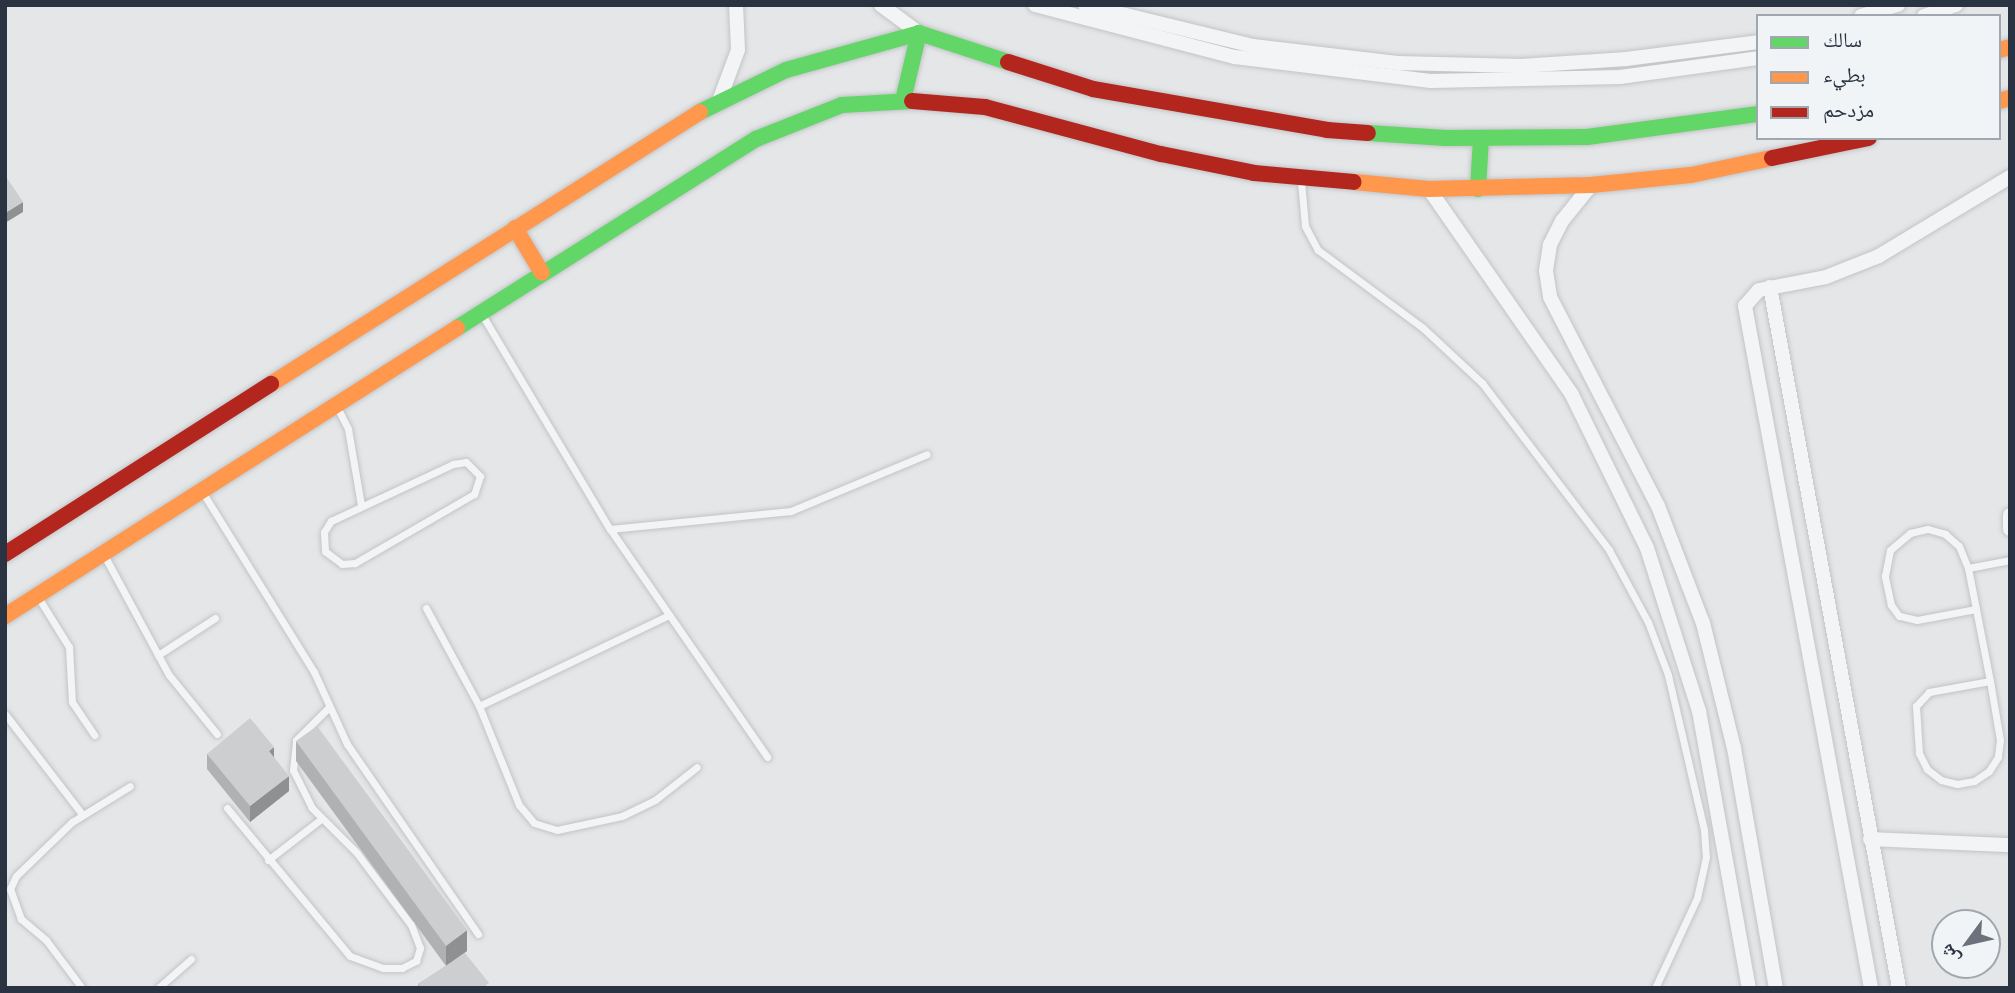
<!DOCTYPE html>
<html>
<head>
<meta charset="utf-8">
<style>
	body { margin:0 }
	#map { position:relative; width:2015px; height:993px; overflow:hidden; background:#e4e6e8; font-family:"Space Grotesk","Noto Naskh Arabic",sans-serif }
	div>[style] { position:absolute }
	.roads { filter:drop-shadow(0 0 2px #c2c4c6) drop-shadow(0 0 2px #c2c4c6) }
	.lane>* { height:7px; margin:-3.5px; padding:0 3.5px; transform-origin:3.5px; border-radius:3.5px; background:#f2f4f5 }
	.street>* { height:14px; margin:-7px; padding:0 7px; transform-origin:7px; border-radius:7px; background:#f2f4f5 }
	.fast>* { height:16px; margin:-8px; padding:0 8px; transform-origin:8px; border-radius:8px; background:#63d668 }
	.slow>* { height:16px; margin:-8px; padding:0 8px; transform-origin:8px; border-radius:8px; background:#ff974d }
	.jam>* { height:16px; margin:-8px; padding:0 8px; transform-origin:8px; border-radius:8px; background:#b3261e }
	.wall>* { inset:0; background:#afb1b3 }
	.shaded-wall>* { inset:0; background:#8f9092 }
	.building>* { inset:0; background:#ccced0 }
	span { translate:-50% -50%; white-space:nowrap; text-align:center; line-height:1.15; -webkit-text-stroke:7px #f1f4f7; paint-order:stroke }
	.frame { position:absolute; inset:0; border:7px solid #2a3341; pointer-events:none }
	.legend { position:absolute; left:1756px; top:14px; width:245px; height:126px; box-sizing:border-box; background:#f1f4f7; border:2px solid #a1a7ae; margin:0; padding:9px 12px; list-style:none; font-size:21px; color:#2a3341 }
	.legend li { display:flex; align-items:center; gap:14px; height:35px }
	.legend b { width:35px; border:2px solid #a1a7ae }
	.north { position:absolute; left:1931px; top:909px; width:70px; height:70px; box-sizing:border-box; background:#f1f4f7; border:2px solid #a1a7ae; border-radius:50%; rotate:237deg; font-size:19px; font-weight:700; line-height:28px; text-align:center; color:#2a3341 }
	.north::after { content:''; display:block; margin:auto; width:24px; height:32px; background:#6b727b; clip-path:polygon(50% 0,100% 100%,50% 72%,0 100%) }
</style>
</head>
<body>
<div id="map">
	<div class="roads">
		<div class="lane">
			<div style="left:1301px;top:181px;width:45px;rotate:84.9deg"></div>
			<div style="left:1305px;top:226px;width:27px;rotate:62deg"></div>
			<div style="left:1318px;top:250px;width:131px;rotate:36.6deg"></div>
			<div style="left:1423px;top:328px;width:81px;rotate:43deg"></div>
			<div style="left:1482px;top:383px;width:210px;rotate:52.7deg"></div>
			<div style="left:1609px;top:550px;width:82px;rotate:61.6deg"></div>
			<div style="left:1648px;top:622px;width:57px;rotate:69.3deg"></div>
			<div style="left:1668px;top:675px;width:159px;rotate:76.9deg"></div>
			<div style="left:1704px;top:830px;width:27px;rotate:86deg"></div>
			<div style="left:1706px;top:857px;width:42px;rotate:102.4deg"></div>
			<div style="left:1697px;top:898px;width:99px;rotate:115deg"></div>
			<div style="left:481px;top:313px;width:252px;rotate:59.2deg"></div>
			<div style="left:610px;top:529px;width:277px;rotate:55.4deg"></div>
			<div style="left:336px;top:405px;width:27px;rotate:63deg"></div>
			<div style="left:348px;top:429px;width:77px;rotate:80.3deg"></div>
			<div style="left:466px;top:462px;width:20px;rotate:45deg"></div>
			<div style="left:480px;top:476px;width:19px;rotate:108deg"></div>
			<div style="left:474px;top:494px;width:138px;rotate:149.9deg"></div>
			<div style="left:355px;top:563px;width:13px;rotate:176deg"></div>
			<div style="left:342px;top:564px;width:21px;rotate:-143deg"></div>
			<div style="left:325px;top:551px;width:19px;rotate:-93deg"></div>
			<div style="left:324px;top:532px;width:13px;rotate:-58deg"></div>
			<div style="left:331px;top:521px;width:135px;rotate:-25deg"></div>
			<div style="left:453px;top:464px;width:13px;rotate:-9deg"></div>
			<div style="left:203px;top:493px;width:211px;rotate:58.2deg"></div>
			<div style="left:314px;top:672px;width:79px;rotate:65.4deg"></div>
			<div style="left:347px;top:744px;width:231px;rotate:55.4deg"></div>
			<div style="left:610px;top:529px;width:182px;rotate:-5.7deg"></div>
			<div style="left:791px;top:511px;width:147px;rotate:-22.7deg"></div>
			<div style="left:104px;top:555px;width:136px;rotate:61.6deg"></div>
			<div style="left:169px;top:675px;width:76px;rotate:50.9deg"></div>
			<div style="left:1968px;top:568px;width:43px;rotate:-10.8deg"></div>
			<div style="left:38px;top:597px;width:59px;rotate:58.2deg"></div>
			<div style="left:69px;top:647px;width:55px;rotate:86.9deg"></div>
			<div style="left:72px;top:702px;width:40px;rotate:56deg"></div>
			<div style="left:426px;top:608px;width:111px;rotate:61.6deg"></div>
			<div style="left:479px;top:706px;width:107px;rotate:68deg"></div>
			<div style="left:519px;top:805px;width:23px;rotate:50deg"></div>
			<div style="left:534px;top:823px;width:24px;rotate:17deg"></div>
			<div style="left:557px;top:830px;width:66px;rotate:-12.2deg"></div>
			<div style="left:622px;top:816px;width:37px;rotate:-26deg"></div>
			<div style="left:655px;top:800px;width:53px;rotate:-38.2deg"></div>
			<div style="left:1976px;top:609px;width:60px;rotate:169.4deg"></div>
			<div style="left:1917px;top:620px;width:18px;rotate:-167deg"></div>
			<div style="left:1899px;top:616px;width:14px;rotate:-126deg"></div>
			<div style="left:1891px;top:605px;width:30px;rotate:-102deg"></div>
			<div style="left:1885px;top:576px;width:26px;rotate:-79deg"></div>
			<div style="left:1890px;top:550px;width:26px;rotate:-40deg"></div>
			<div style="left:1910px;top:533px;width:18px;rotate:-13deg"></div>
			<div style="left:1928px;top:529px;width:18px;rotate:16deg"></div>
			<div style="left:1945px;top:534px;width:18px;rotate:41deg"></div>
			<div style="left:1959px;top:546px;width:24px;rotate:68deg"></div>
			<div style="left:1968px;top:568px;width:115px;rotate:79deg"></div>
			<div style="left:158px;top:655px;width:68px;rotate:-33deg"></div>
			<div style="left:1990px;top:681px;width:60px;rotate:80.4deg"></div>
			<div style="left:2000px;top:740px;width:17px;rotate:97deg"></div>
			<div style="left:1998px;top:757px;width:17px;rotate:123deg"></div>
			<div style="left:1989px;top:771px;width:18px;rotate:146deg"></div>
			<div style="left:1974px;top:781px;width:17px;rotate:170deg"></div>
			<div style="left:1957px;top:784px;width:16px;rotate:-166deg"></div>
			<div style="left:1941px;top:780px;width:18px;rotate:-142deg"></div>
			<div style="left:1927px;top:769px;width:18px;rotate:-117deg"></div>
			<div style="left:1919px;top:753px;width:47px;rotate:-93.7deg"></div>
			<div style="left:1916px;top:706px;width:19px;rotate:-47deg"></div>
			<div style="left:1929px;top:692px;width:62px;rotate:-10.2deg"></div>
			<div style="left:479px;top:706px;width:208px;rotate:-25.6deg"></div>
			<div style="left:5px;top:714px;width:126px;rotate:52.4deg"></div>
			<div style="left:227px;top:808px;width:192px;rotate:50.3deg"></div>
			<div style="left:350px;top:956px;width:35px;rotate:20deg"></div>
			<div style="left:383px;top:968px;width:19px"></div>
			<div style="left:402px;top:968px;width:16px;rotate:-27deg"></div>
			<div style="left:416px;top:961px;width:14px;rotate:-73deg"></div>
			<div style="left:420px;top:948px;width:25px;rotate:-111deg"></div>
			<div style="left:411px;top:925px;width:90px;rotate:-126.9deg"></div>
			<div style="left:357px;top:853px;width:64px;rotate:-135deg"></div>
			<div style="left:312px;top:808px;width:42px;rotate:-116.6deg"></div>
			<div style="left:293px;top:770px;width:30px;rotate:-84deg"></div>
			<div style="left:296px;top:740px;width:45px;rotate:-45deg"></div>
			<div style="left:268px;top:860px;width:67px;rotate:-37.7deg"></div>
			<div style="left:82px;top:988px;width:60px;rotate:-126.9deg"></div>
			<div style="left:46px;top:940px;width:33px;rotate:-140deg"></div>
			<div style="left:21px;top:919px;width:32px;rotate:-110deg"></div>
			<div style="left:10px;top:889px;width:14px;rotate:-65deg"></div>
			<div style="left:16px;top:876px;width:78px;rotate:-44deg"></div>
			<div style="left:72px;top:822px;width:68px;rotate:-31.8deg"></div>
			<div style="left:158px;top:988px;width:44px;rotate:-41.3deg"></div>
		</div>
		<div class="street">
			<div style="left:881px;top:5px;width:47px;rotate:36.4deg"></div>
			<div style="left:1035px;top:5px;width:207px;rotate:14.6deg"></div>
			<div style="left:1235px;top:57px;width:197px;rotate:7deg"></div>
			<div style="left:1431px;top:81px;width:189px;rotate:-1.2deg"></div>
			<div style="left:1620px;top:77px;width:139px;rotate:-7.8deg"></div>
			<div style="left:1085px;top:5px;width:173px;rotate:13.7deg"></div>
			<div style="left:1253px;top:46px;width:145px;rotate:6.7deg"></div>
			<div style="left:1397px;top:63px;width:124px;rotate:1.4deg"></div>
			<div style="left:1521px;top:66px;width:105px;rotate:-3.8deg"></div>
			<div style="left:1626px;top:59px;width:133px;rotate:-7.3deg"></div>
			<div style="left:1861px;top:16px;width:39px;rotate:-17deg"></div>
			<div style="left:1924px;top:16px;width:34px;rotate:-19deg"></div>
			<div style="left:719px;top:101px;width:54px;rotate:-69.6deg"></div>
			<div style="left:738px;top:50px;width:45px;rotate:-92.5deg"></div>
			<div style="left:1591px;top:185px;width:46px;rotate:128.9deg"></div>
			<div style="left:1562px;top:221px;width:27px;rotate:117deg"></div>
			<div style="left:1550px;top:245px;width:26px;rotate:99deg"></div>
			<div style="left:1546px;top:271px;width:26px;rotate:81deg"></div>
			<div style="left:1550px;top:297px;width:235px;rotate:62.7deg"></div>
			<div style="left:1658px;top:506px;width:125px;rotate:69deg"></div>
			<div style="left:1703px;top:623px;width:129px;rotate:76.1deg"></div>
			<div style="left:1734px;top:748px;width:244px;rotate:80.1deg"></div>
			<div style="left:1429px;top:189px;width:251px;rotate:55.2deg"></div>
			<div style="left:1572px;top:395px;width:170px;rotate:63.9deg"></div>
			<div style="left:1647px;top:548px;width:171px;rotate:72.3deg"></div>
			<div style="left:1699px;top:711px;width:281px;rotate:79.8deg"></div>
			<div style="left:1770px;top:287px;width:713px;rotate:79.57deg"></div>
			<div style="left:2010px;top:515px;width:14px;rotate:90deg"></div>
			<div style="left:1870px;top:839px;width:140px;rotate:2.5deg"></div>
			<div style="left:1871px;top:988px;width:694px;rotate:-100.47deg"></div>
			<div style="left:1745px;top:306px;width:21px;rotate:-49deg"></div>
			<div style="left:1759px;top:290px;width:68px;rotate:-11deg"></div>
			<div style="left:1826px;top:277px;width:57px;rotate:-21.6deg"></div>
			<div style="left:1879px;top:256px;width:153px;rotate:-31.1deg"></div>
		</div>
		<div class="fast">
			<div style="left:903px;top:100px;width:69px;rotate:-76.6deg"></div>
			<div style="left:700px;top:112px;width:96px;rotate:-26deg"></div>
			<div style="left:786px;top:70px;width:138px;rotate:-15.5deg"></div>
			<div style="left:919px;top:33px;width:94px;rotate:18deg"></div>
			<div style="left:1368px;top:133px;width:78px;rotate:3.7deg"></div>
			<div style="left:1446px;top:138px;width:141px;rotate:-0.4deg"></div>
			<div style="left:1587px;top:137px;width:173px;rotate:-7.7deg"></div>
			<div style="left:1478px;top:189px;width:51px;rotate:-86.6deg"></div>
			<div style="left:457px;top:328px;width:354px;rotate:-32.3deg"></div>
			<div style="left:756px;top:139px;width:92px;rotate:-21.6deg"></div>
			<div style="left:842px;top:105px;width:70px;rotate:-3.3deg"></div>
		</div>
		<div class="slow">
			<div style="left:1999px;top:50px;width:11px;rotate:-15deg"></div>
			<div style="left:1999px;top:101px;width:11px;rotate:-15deg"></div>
			<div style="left:1354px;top:182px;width:75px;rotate:5.3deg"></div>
			<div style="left:1429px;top:189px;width:162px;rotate:-1.4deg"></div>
			<div style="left:1591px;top:185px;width:100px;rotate:-5.7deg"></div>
			<div style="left:1691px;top:175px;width:83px;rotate:-11.9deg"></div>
			<div style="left:515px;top:228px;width:52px;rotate:59deg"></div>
			<div style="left:271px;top:384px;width:508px;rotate:-32.38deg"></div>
			<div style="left:5px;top:616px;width:536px;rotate:-32.5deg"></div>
		</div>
		<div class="jam">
			<div style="left:1008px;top:62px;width:89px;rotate:17.6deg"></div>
			<div style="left:1093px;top:89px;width:238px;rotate:9.9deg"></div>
			<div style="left:1327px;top:130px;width:41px;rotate:4.2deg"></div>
			<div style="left:912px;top:101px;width:73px;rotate:4.7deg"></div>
			<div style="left:985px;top:107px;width:182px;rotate:15deg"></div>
			<div style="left:1161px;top:154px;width:95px;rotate:11.5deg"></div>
			<div style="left:1254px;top:173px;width:100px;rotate:5.1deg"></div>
			<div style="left:1772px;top:158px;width:99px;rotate:-11.7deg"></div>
			<div style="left:5px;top:554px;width:316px;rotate:-32.6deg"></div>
		</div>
	</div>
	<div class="wall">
		<div style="clip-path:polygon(296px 741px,467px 951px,453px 961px,489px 988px,418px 988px,418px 984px,446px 966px,296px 761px)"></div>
		<div style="clip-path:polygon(207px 754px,274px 757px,289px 791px,250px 822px,207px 769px)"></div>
	</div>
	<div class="shaded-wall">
		<div style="clip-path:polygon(23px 202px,23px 212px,5px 223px,5px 213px)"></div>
		<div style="clip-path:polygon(274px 747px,274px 762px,269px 751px)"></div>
		<div style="clip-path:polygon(289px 776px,289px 791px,250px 822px,250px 806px)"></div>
		<div style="clip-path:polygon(467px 930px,467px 951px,446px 966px,446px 946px)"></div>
	</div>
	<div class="building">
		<div style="clip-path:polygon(7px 178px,23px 202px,5px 213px,5px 179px)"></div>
		<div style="clip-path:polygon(250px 718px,274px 747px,269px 751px,289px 776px,250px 806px,207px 754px)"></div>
		<div style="clip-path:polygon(317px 726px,467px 930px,446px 946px,296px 741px)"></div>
		<div style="clip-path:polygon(465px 953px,489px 983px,482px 988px,421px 988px,418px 984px)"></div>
	</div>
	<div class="frame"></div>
	<ul class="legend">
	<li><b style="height:9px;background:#63d668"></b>سالك</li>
	<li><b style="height:9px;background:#ff974d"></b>بطيء</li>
	<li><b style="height:9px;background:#b3261e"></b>مزدحم</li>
	</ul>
	<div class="north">ش</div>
</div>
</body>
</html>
